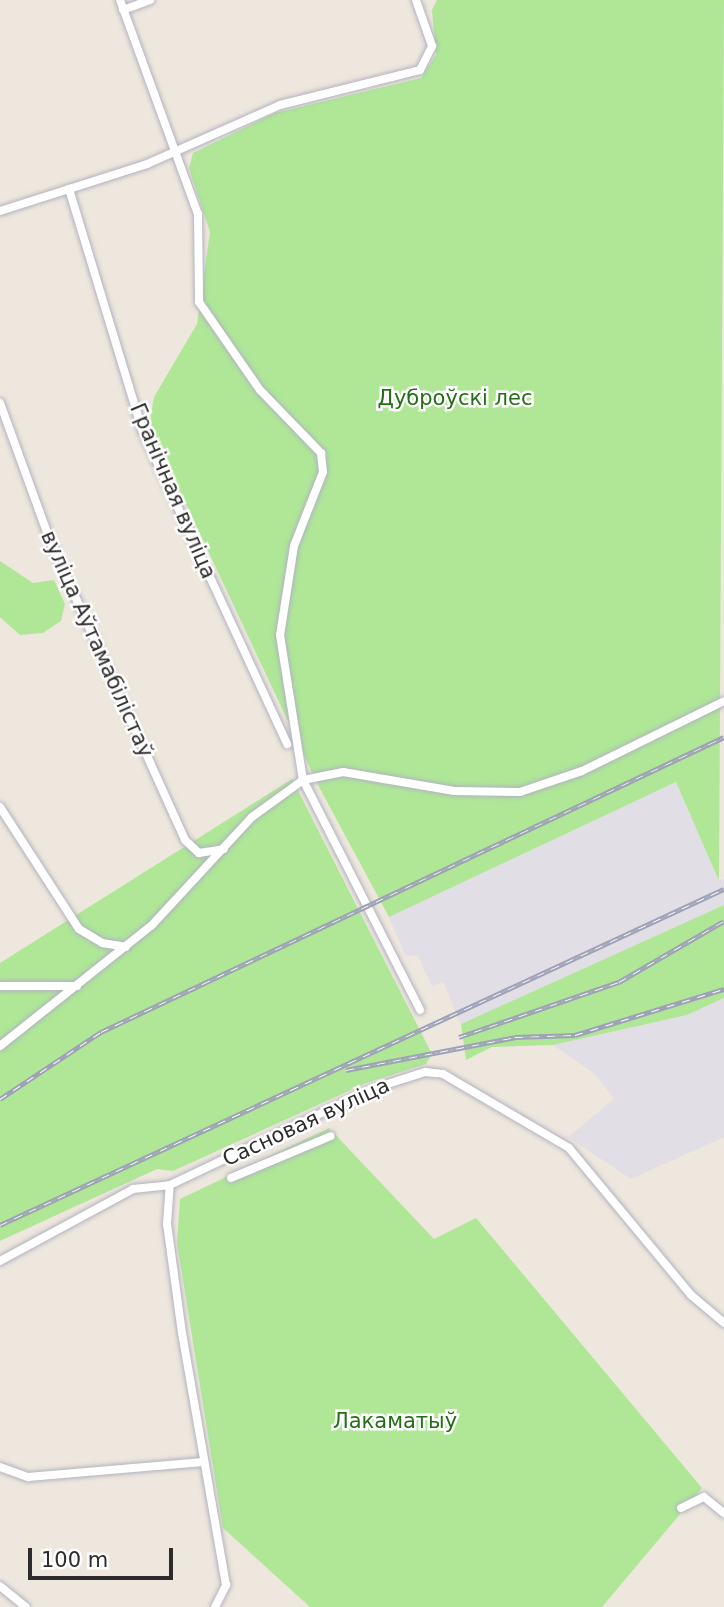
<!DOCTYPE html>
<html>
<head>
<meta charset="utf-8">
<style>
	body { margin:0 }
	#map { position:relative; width:724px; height:1607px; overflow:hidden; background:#eee7dd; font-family:"DejaVu Sans",sans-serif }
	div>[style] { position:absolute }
	.industrial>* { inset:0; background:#e1dee6 }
	.green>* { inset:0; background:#afe797 }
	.roads { filter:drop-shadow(0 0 2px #b1b3c0) drop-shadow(0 0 2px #b1b3c0) }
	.minor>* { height:8px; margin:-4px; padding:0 4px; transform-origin:4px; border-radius:4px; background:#fff }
	.rail>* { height:5px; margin-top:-2.5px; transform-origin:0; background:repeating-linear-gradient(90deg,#fff 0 8px,#9fa2b7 0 16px); box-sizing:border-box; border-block:2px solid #9fa2b7 }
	span { translate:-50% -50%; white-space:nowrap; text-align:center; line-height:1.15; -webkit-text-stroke:5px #fff; paint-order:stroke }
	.park-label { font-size:21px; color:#266d17 }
	.street-label { font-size:21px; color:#2c2c2c }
	.scale { position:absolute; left:28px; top:1548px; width:145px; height:32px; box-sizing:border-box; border:4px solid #2c2c2c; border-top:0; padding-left:9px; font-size:21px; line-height:24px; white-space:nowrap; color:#2c2c2c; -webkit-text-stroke:5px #fff; paint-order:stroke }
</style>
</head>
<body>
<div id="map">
	<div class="industrial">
		<div style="clip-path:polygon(676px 782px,719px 881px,724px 879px,724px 905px,461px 1024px,443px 982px,432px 986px,418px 956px,405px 955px,389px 917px)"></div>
		<div style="clip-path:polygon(724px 998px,724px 1137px,631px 1179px,568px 1137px,614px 1099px,595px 1074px,553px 1045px,687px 1015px)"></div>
	</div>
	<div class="green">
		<div style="clip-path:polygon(437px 0,724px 0,719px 881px,676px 782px,389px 917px,318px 785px,149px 425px,154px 397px,197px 324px,210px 232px,189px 168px,193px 153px,275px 113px,421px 78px,436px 55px,432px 10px)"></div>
		<div style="clip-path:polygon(0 561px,33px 583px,54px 580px,65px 604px,61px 621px,43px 633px,20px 635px,0 617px)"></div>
		<div style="clip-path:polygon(292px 779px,432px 1054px,426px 1064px,366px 1083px,173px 1171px,157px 1169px,0 1241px,0 963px)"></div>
		<div style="clip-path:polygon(724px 905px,724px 998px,687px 1015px,553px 1045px,492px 1047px,466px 1060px,461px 1024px)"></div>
		<div style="clip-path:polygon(329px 1128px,434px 1239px,476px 1218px,702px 1488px,602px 1607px,310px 1607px,223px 1528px,177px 1243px,180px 1199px)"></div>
	</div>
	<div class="roads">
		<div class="minor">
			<div style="left:120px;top:0;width:228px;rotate:70deg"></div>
			<div style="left:198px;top:214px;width:88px;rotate:89.3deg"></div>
			<div style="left:199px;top:302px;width:107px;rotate:55.3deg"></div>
			<div style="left:260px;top:390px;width:88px;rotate:45.9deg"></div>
			<div style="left:321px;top:453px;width:19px;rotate:84deg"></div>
			<div style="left:323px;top:472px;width:79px;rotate:111.4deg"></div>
			<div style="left:294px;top:546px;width:90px;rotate:98.9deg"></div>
			<div style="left:280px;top:635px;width:147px;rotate:81deg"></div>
			<div style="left:303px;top:780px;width:258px;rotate:63deg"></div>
			<div style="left:123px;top:10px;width:29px;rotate:-20deg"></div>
			<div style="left:69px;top:189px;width:254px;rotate:73.1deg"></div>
			<div style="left:143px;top:432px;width:344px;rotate:65.2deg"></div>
			<div style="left:0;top:211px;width:154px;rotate:-17.7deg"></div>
			<div style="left:147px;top:164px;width:145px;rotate:-23.9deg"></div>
			<div style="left:280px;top:105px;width:144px;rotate:-14deg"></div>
			<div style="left:420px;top:70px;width:27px;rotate:-63deg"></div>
			<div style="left:432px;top:46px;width:49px;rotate:-109.2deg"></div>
			<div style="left:0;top:403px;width:149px;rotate:70deg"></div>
			<div style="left:51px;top:543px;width:326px;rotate:65.7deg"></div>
			<div style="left:185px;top:840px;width:19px;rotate:43deg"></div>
			<div style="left:199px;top:853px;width:25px;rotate:-9deg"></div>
			<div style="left:0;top:807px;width:145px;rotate:57.1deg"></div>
			<div style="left:79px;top:929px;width:27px;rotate:31deg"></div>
			<div style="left:102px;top:943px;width:24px;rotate:9deg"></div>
			<div style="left:0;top:986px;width:77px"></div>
			<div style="left:0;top:1046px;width:194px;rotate:-38.5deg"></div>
			<div style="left:152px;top:925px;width:147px;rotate:-47.2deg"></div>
			<div style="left:252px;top:817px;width:63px;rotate:-36deg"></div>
			<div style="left:303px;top:780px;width:41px;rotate:-11.3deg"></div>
			<div style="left:343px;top:772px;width:113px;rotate:9.7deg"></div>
			<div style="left:454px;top:791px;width:66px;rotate:0.9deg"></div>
			<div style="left:520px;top:792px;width:65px;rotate:-18.7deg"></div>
			<div style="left:582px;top:771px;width:158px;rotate:-26.2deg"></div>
			<div style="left:231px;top:1178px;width:108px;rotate:-22.8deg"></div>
			<div style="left:0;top:1261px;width:151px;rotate:-28.4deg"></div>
			<div style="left:133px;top:1189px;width:37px;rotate:-6deg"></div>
			<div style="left:0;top:1467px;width:30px;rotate:20deg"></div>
			<div style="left:28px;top:1477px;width:176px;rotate:-4.9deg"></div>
			<div style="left:681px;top:1508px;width:25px;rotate:-26deg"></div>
			<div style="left:704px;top:1497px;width:26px;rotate:39deg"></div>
			<div style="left:0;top:1586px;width:33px;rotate:39deg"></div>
			<div style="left:215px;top:1607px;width:25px;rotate:-63deg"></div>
			<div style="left:226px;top:1585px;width:256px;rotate:-99.9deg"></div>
			<div style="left:182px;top:1333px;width:110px;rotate:-97.8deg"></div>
			<div style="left:167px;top:1224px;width:39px;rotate:-86deg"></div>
			<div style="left:170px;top:1185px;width:224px;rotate:-25.4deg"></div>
			<div style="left:372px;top:1089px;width:56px;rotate:-17.8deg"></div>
			<div style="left:425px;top:1072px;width:18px;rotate:6deg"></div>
			<div style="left:443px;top:1074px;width:146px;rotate:30.4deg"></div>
			<div style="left:569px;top:1148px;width:191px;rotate:50.3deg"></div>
			<div style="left:691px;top:1295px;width:43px;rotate:40.3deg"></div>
		</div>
	</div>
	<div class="rail">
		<div style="left:459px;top:1037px;width:169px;rotate:-19deg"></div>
		<div style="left:619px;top:982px;width:121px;rotate:-30.2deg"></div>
		<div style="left:346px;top:1070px;width:172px;rotate:-11deg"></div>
		<div style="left:515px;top:1037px;width:60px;rotate:-1.9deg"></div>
		<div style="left:575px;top:1035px;width:156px;rotate:-17.2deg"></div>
		<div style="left:0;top:1099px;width:121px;rotate:-33.6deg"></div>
		<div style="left:101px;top:1032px;width:689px;rotate:-25.34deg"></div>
		<div style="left:0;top:1225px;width:798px;rotate:-24.9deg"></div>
	</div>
	<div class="park-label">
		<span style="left:455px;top:398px">Дуброўскі лес</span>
		<span style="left:395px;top:1421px">Лакаматыў</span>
	</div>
	<div class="street-label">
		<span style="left:173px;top:491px;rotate:67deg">Гранічная вуліца</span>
		<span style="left:97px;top:644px;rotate:66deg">вуліца Аўтамабілістаў</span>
		<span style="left:306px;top:1122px;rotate:-25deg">Сасновая вуліца</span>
	</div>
	<div class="scale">100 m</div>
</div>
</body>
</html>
